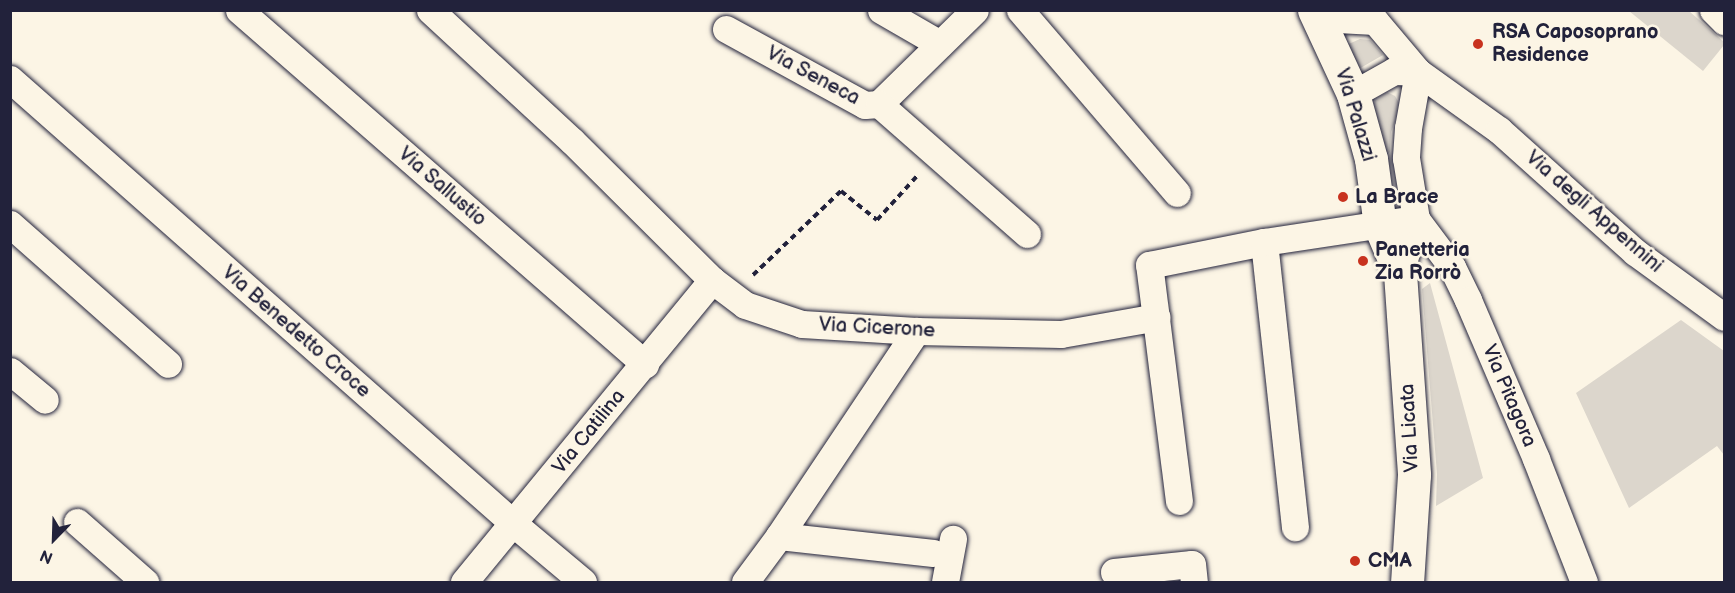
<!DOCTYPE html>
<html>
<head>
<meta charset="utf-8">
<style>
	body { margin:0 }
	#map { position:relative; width:1735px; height:593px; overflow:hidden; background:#fcf5e5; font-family:"Balsamiq Sans",sans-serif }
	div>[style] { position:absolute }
	.green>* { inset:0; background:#dcd6cc }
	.path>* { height:4px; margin-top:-2px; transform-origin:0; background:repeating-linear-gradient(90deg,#22223b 0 6px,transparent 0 10.5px) }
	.roads { filter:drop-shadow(0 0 2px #22223b) drop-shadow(0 0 2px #22223b) }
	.minor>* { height:27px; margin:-13.5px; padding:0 13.5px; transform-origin:13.5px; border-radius:13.5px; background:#fcf5e5 }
	.tertiary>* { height:33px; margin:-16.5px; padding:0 16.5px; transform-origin:16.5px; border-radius:16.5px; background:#fcf5e5 }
	.dots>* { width:16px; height:16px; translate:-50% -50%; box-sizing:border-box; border:3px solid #fcf5e5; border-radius:50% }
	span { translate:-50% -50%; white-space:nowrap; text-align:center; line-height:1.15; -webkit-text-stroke:5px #fcf5e5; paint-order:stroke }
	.poi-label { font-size:20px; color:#22223b; font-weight:700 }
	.left { translate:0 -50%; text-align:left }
	.street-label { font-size:20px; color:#22223b }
	.frame { position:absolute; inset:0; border:12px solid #22223b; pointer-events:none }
	.north { position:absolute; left:24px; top:509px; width:60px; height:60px; -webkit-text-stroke:4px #fcf5e5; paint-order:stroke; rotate:203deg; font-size:16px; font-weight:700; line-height:24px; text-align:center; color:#22223b }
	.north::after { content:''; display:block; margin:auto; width:21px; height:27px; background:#22223b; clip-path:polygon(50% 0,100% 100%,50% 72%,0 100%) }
</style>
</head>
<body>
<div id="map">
	<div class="green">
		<div style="clip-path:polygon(1629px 11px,1689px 11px,1724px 42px,1724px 45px,1703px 71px)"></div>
		<div style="clip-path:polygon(1360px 39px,1370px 40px,1383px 55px,1357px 70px,1344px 46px)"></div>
		<div style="clip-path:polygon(1387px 92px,1395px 96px,1399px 103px,1398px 114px,1391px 132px,1390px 152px,1384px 156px,1371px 112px,1376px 98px)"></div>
		<div style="clip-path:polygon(1430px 283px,1483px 478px,1436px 506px,1437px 474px,1422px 289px)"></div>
		<div style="clip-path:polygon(1681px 320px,1724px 351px,1724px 455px,1717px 446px,1629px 508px,1576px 393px)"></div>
	</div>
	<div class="path">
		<div style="left:753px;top:275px;width:122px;rotate:-43.7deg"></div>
		<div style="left:841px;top:191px;width:46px;rotate:38.9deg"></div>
		<div style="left:877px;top:220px;width:61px;rotate:-47.7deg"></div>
	</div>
	<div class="roads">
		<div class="minor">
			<div style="left:239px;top:10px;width:539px;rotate:41.09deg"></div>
			<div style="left:430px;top:10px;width:193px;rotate:42.7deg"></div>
			<div style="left:572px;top:141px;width:197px;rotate:44.8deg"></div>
			<div style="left:712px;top:280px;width:41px;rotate:37.1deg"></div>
			<div style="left:745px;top:305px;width:60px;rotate:18.4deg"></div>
			<div style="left:802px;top:324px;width:114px;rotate:3.5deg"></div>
			<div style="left:916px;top:331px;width:145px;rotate:1.2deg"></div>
			<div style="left:1061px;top:334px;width:97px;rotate:-10deg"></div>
			<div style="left:881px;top:10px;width:68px;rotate:30deg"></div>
			<div style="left:1020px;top:10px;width:241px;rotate:49.4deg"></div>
			<div style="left:1713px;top:10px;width:16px;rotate:45deg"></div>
			<div style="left:1319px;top:18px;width:56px;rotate:3.1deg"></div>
			<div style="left:1375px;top:21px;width:67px;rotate:49.9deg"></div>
			<div style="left:1418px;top:72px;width:57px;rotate:100.1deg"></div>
			<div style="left:1408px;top:128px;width:30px;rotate:94deg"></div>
			<div style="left:1406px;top:158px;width:62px;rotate:80.7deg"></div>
			<div style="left:1416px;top:219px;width:56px;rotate:106.5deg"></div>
			<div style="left:726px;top:29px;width:158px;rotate:28.7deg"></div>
			<div style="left:865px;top:105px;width:14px;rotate:-4deg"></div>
			<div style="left:879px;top:104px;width:134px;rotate:-44.4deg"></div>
			<div style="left:10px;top:79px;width:672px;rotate:41.44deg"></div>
			<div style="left:514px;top:524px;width:90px;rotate:40deg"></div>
			<div style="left:1353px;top:94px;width:47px;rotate:-29.3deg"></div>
			<div style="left:1394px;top:71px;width:24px;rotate:2deg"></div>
			<div style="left:1418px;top:72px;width:100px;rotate:35.6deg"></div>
			<div style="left:1499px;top:130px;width:183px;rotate:41.9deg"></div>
			<div style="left:1635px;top:252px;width:110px;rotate:36.1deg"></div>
			<div style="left:879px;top:104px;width:197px;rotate:41.3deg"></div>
			<div style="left:10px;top:224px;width:211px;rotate:41.5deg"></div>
			<div style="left:1264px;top:242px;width:287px;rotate:83.8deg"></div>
			<div style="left:10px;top:371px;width:45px;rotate:39.6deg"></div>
			<div style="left:1179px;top:501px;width:238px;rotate:-97.2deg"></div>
			<div style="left:1149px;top:265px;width:117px;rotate:-11.3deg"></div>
			<div style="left:1264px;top:242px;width:154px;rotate:-8.6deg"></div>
			<div style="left:1416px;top:219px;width:60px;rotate:53.1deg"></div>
			<div style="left:1452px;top:267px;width:37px;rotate:64deg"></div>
			<div style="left:1468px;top:300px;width:173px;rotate:66.8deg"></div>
			<div style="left:1536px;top:459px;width:132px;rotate:68.7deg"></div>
			<div style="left:77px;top:522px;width:91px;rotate:41.4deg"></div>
			<div style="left:779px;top:536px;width:155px;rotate:6.3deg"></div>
			<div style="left:1114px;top:572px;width:78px;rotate:-5.9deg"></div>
			<div style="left:1192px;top:564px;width:18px;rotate:84deg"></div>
			<div style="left:464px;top:582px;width:391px;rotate:-50.6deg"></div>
			<div style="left:745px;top:582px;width:57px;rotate:-53.5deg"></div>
			<div style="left:779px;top:536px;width:247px;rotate:-56.2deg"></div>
			<div style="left:945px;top:582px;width:44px;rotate:-79.5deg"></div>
		</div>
		<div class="tertiary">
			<div style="left:1314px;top:10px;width:93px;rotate:65.1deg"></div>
			<div style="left:1353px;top:94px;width:67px;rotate:74.5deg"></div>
			<div style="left:1371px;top:159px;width:68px;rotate:82.3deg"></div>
			<div style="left:1380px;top:226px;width:51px;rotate:66.9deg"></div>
			<div style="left:1400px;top:273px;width:202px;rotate:86deg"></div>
			<div style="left:1414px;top:475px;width:107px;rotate:93.7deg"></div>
		</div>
	</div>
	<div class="dots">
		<div style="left:1478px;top:44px;background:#c8321e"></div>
		<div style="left:1343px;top:197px;background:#c8321e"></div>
		<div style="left:1363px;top:261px;background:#c8321e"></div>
		<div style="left:1355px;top:561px;background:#c8321e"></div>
	</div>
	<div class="poi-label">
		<span class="left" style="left:1492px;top:44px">RSA Caposoprano<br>Residence</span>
		<span class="left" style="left:1355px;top:197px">La Brace</span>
		<span class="left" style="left:1375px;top:262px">Panetteria<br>Zia Rorrò</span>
		<span class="left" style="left:1368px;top:561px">CMA</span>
	</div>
	<div class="street-label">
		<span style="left:813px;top:76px;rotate:28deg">Via Seneca</span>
		<span style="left:1355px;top:115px;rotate:73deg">Via Palazzi</span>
		<span style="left:442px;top:187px;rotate:41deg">Via Sallustio</span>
		<span style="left:1594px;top:212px;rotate:41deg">Via degli Appennini</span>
		<span style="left:877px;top:328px;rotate:3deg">Via Cicerone</span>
		<span style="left:296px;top:332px;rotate:41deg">Via Benedetto Croce</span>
		<span style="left:1509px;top:396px;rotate:67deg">Via Pitagora</span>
		<span style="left:1410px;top:428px;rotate:-93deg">Via Licata</span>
		<span style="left:589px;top:432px;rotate:-51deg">Via Catilina</span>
	</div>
	<div class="frame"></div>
	<div class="north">N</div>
</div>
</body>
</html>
